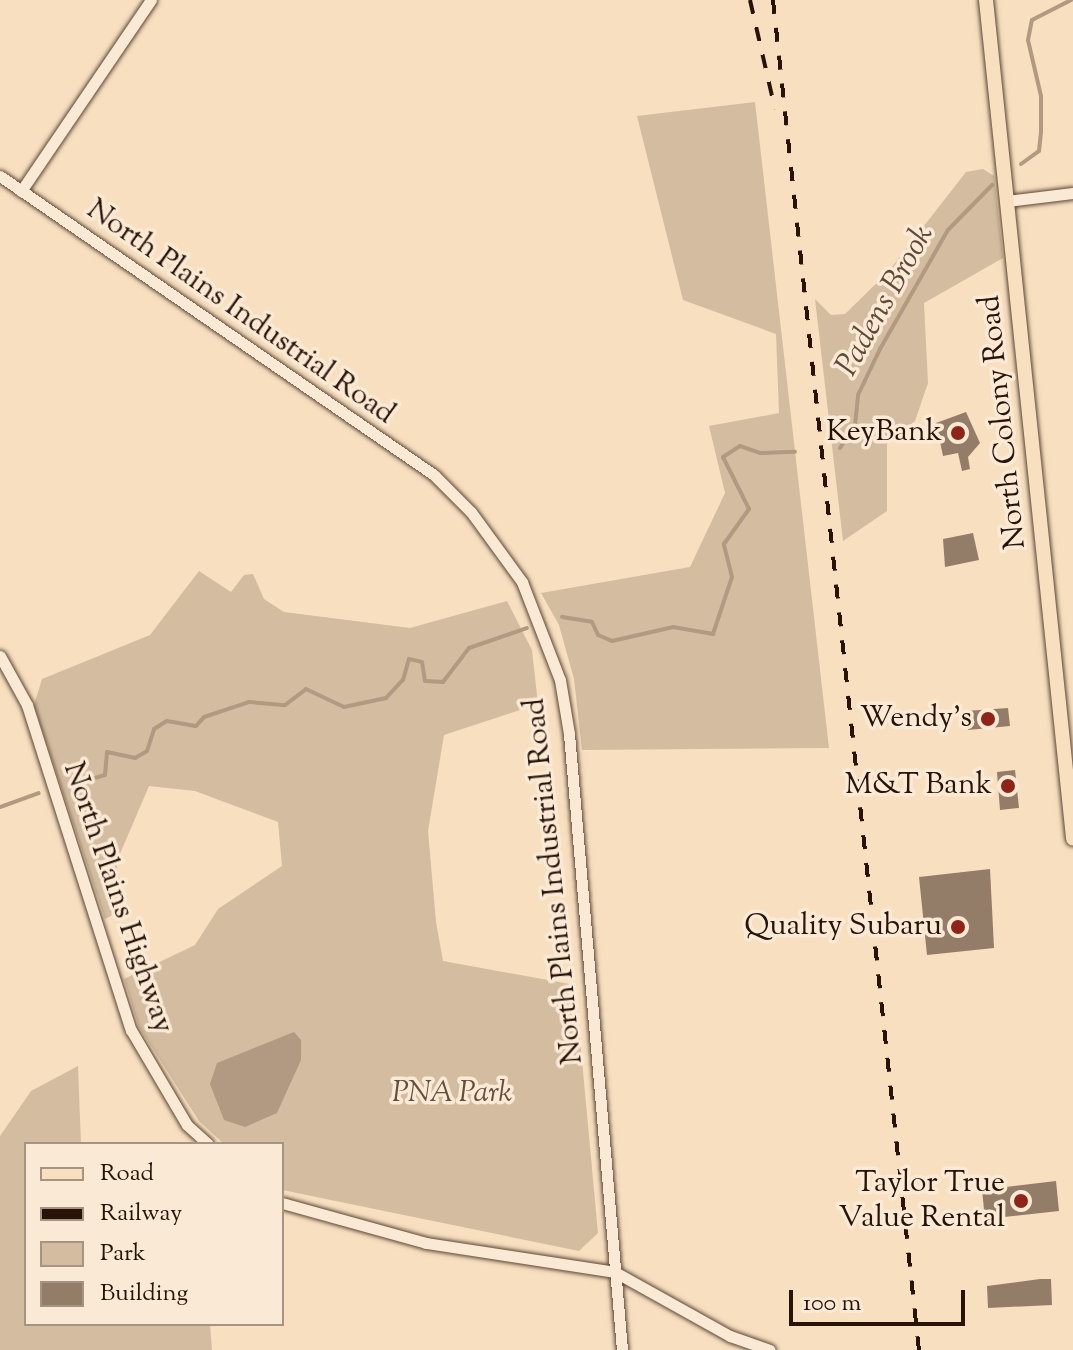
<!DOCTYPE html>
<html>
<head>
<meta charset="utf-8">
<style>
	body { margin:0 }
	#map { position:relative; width:1073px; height:1350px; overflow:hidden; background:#f7dfbf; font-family:"Sorts Mill Goudy",serif }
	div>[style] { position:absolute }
	.green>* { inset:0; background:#d4bca0 }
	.water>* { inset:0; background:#b19a81 }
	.stream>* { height:4px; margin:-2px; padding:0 2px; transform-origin:2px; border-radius:2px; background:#b19a81 }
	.building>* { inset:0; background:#947d68 }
	.roads { filter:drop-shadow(0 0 2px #5c4636) drop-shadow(0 0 2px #5c4636) }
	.minor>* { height:11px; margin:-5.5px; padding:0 5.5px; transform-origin:5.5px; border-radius:5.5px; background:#faead5 }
	.major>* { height:14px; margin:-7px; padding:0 7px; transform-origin:7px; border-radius:7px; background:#f7dfbf }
	.rail>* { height:4px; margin-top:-2px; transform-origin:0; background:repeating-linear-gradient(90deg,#281309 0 14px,transparent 0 28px) }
	.dots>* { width:22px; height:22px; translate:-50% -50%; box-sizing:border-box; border:4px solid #faead5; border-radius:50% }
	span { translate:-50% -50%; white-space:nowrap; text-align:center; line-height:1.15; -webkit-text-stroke:7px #faead5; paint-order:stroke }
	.street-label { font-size:30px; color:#281309 }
	.poi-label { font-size:30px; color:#281309 }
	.right { translate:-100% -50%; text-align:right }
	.park-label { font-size:30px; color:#644e3e; font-style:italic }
	.water-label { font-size:32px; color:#5f4939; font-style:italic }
	.legend { position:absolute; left:24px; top:1142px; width:260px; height:184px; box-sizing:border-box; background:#faead5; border:2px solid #a69483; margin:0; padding:10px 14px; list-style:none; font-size:24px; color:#281309 }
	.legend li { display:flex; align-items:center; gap:16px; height:40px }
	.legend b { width:40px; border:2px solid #a69483 }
	.scale { position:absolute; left:789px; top:1290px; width:176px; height:36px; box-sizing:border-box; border:4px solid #281309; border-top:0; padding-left:10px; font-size:24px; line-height:28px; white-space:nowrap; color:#281309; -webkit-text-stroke:6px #faead5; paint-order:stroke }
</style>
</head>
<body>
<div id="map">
	<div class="green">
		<div style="clip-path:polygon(755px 102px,829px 748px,582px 750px,574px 679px,559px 625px,541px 593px,690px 567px,725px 493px,709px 426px,779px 413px,776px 334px,683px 300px,637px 116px)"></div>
		<div style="clip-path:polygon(983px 169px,994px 176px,1003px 258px,924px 303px,928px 383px,915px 421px,887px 444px,887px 511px,843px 541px,815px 299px,831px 315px,845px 314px,888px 272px,966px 172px)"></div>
		<div style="clip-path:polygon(199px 571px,231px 592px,244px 575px,253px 574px,264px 599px,284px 612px,410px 628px,507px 601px,532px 650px,538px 704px,444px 735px,428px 831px,436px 922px,443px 961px,575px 985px,598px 1233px,579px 1251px,282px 1190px,282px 1144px,224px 1144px,199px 1121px,139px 1027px,124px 979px,195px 945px,218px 909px,282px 866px,278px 822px,195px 791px,149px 786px,116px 863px,126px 908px,105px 919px,34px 705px,42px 679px,150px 635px)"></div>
		<div style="clip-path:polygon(78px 1066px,81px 1144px,26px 1144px,26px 1324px,210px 1324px,212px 1350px,0 1350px,0 1136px,31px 1091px)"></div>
	</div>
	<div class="water">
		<div style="clip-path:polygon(294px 1032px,301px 1040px,301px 1060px,277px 1113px,245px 1127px,224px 1120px,210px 1084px,217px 1063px)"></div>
	</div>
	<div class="stream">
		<div style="left:1021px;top:164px;width:22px;rotate:-36deg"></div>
		<div style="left:1039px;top:151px;width:19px;rotate:-84deg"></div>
		<div style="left:1041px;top:132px;width:36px;rotate:-90deg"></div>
		<div style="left:1041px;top:96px;width:57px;rotate:-103.1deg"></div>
		<div style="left:1028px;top:40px;width:20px;rotate:-79deg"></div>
		<div style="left:1032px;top:20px;width:44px;rotate:-27.1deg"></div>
		<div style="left:840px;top:448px;width:27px;rotate:-57deg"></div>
		<div style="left:855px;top:425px;width:30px;rotate:-84deg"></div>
		<div style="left:858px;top:395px;width:51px;rotate:-64.4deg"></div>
		<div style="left:880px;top:349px;width:137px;rotate:-60.3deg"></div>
		<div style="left:948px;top:230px;width:63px;rotate:-45.6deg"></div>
		<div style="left:562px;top:617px;width:30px;rotate:9deg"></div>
		<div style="left:592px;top:622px;width:14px;rotate:65deg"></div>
		<div style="left:598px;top:635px;width:15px;rotate:23deg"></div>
		<div style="left:612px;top:641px;width:63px;rotate:-12.9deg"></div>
		<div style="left:673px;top:627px;width:41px;rotate:9.9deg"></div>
		<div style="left:713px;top:634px;width:60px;rotate:-71.6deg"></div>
		<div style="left:732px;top:577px;width:34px;rotate:-104deg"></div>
		<div style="left:724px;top:544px;width:43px;rotate:-54.5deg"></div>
		<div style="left:749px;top:509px;width:58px;rotate:-116.6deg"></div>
		<div style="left:723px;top:457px;width:20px;rotate:-33deg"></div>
		<div style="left:740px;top:446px;width:21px;rotate:19deg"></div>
		<div style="left:760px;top:453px;width:35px;rotate:-2deg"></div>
		<div style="left:72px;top:785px;width:34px;rotate:-17deg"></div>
		<div style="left:105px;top:775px;width:23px;rotate:-85deg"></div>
		<div style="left:107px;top:752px;width:29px;rotate:12deg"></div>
		<div style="left:135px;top:758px;width:14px;rotate:-30deg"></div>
		<div style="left:147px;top:751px;width:23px;rotate:-72deg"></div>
		<div style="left:154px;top:729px;width:15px;rotate:-32deg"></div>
		<div style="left:167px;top:721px;width:29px;rotate:10deg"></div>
		<div style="left:196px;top:726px;width:12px;rotate:-48deg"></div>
		<div style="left:204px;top:717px;width:47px;rotate:-18.4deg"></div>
		<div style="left:249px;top:702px;width:36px;rotate:5deg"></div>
		<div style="left:285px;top:705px;width:26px;rotate:-37deg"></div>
		<div style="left:306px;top:689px;width:42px;rotate:25.3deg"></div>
		<div style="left:344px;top:707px;width:43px;rotate:-12.1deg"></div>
		<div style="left:386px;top:698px;width:25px;rotate:-47deg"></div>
		<div style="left:403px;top:680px;width:22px;rotate:-74deg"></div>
		<div style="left:409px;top:659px;width:13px;rotate:13deg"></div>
		<div style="left:422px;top:662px;width:19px;rotate:81deg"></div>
		<div style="left:425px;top:681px;width:18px;rotate:3deg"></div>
		<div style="left:443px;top:682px;width:43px;rotate:-52.6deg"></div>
		<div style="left:469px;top:648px;width:61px;rotate:-19deg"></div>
		<div style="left:0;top:807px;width:41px;rotate:-19.7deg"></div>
	</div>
	<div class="building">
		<div style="clip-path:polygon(966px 412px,980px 443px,968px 457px,970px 469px,962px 471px,958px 453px,943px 456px,936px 423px)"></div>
		<div style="clip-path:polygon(973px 533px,979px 560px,945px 567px,943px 539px)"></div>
		<div style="clip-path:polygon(1008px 708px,1010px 726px,968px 730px,966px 711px)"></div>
		<div style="clip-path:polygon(1015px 770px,1019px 808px,1000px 810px,997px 772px)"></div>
		<div style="clip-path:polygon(990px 869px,994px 948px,927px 955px,919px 877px)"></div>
		<div style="clip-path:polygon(1056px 1181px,1059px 1211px,985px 1219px,982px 1190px)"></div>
		<div style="clip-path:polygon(1040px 1279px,1051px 1279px,1052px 1305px,988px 1308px,987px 1286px)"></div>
	</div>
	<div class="roads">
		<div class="minor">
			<div style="left:0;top:176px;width:527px;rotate:34.56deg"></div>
			<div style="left:434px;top:475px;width:52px;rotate:45deg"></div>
			<div style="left:471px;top:512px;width:87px;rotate:53.9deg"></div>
			<div style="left:522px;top:582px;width:105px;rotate:68.8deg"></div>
			<div style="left:560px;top:680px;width:55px;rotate:80.5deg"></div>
			<div style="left:569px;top:734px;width:618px;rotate:85.08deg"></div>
			<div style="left:21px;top:191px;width:231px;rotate:-55.8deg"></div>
			<div style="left:1007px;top:201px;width:66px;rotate:-6.9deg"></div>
			<div style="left:0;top:656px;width:56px;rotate:61.1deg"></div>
			<div style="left:27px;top:705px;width:341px;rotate:72.3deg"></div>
			<div style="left:131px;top:1030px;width:110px;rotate:59.5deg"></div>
			<div style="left:187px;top:1125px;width:28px;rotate:42deg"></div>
			<div style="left:282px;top:1203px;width:149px;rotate:15.5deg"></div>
			<div style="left:426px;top:1243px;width:191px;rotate:8.7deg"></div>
			<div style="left:615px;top:1272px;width:132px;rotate:29.1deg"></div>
			<div style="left:730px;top:1336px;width:42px;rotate:19.3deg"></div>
		</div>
		<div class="major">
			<div style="left:986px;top:0;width:843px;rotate:84.07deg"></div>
		</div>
	</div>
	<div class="rail">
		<div style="left:750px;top:0;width:112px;rotate:77.1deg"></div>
		<div style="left:773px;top:0;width:1358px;rotate:83.83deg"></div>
	</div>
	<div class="dots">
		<div style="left:958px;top:433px;background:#8f2418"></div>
		<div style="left:988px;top:719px;background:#8f2418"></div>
		<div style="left:1008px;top:786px;background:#8f2418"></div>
		<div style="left:958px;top:927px;background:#8f2418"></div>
		<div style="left:1021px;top:1201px;background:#8f2418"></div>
	</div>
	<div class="street-label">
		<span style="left:240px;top:313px;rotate:35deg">North Plains Industrial Road</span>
		<span style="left:1004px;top:422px;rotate:-96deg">North Colony Road</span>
		<span style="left:555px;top:881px;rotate:-96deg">North Plains Industrial Road</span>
		<span style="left:117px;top:898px;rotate:71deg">North Plains Highway</span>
	</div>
	<div class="poi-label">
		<span class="right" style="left:942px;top:433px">KeyBank</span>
		<span class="right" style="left:972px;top:719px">Wendy's</span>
		<span class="right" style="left:992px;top:786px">M&amp;T Bank</span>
		<span class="right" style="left:942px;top:927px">Quality Subaru</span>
		<span class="right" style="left:1005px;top:1201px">Taylor True<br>Value Rental</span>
	</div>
	<div class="park-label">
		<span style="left:452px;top:1094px">PNA Park</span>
	</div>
	<div class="water-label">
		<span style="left:886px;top:301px;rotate:-61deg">Padens Brook</span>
	</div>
	<ul class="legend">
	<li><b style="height:10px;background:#f7dfbf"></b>Road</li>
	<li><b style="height:10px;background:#281309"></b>Railway</li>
	<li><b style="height:22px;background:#d4bca0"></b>Park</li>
	<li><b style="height:22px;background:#947d68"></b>Building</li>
	</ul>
	<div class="scale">100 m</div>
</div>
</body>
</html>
